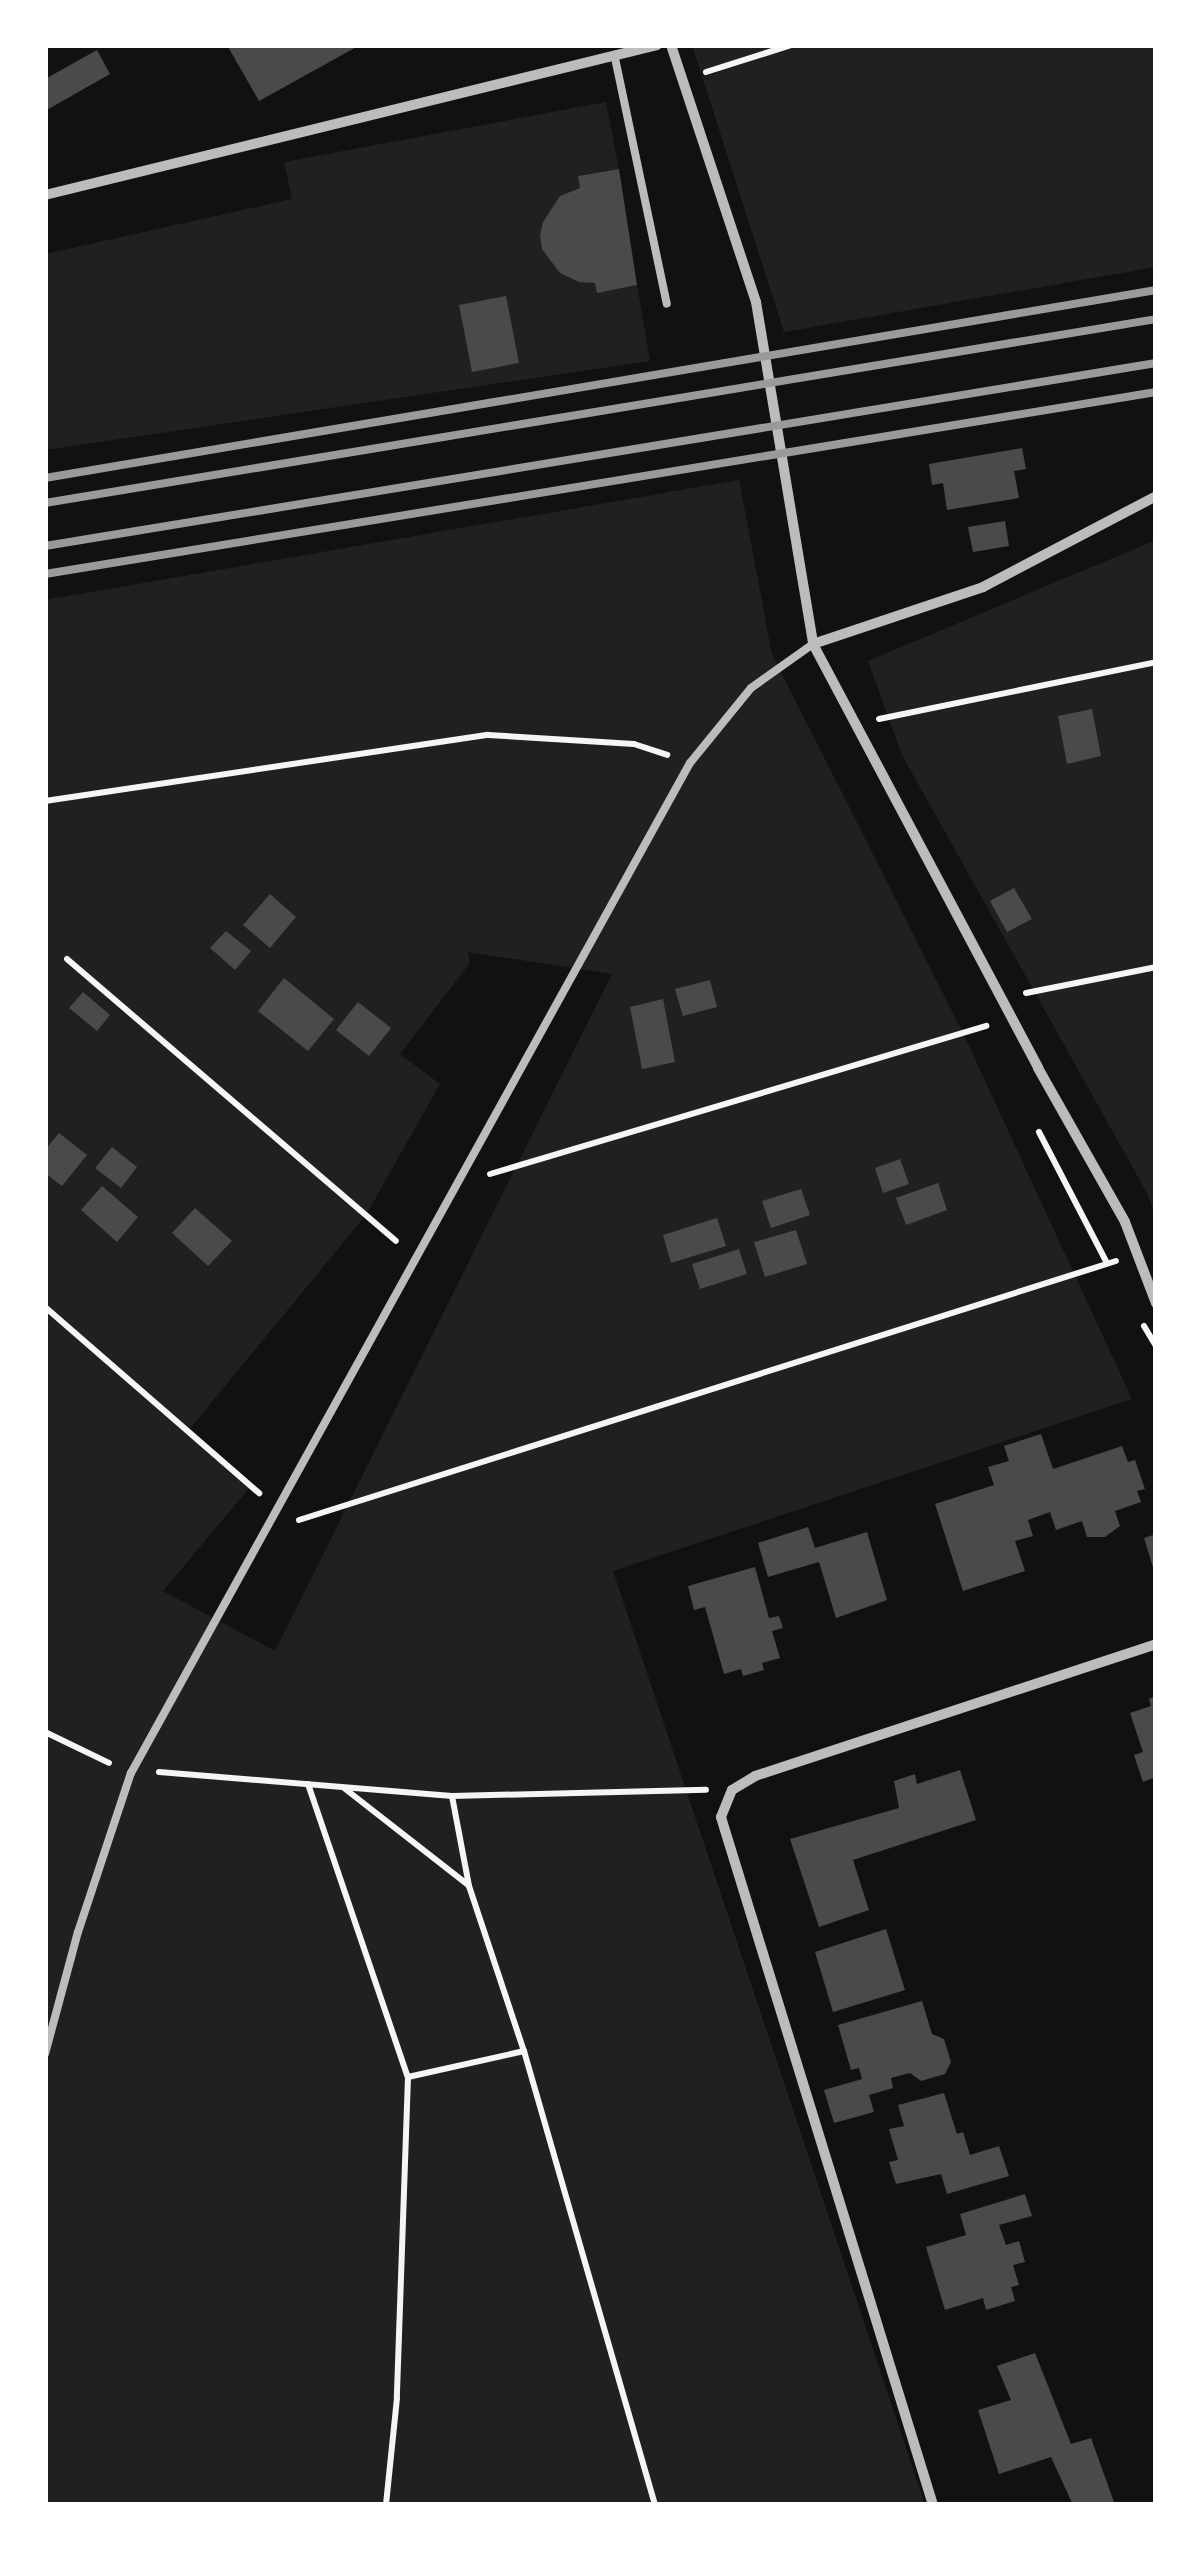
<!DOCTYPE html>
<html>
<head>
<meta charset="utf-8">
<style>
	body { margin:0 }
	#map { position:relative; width:1201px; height:2550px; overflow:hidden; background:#111; font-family:"Open Sans",sans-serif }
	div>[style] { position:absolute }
	.green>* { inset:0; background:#202020 }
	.building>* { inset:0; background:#4a4a4a }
	.path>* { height:6px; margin:-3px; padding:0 3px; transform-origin:3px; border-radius:3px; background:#f5f5f5 }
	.service>* { height:8px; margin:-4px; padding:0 4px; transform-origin:4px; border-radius:4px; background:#bcbcbc }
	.minor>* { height:10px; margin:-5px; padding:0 5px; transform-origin:5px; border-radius:5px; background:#bcbcbc }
	.rail>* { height:8px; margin:-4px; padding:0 4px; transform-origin:4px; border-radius:4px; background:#9a9a9a }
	span { translate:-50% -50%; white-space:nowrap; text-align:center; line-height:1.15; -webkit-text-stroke:10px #fff; paint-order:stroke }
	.frame { position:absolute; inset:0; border:48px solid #fff; pointer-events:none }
</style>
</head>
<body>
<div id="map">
	<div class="green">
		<div style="clip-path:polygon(692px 45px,1156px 45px,1156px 267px,784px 332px)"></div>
		<div style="clip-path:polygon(606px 102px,619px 169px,578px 176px,598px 292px,637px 285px,650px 361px,45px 450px,45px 254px,292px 199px,284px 162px)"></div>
		<div style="clip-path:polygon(evenodd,739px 480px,772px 654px,963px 1033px,1132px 1399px,613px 1571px,925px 2505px,45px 2505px,45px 600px,739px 480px,468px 952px,612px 974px,275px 1651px,163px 1591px,251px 1486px,188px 1431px,366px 1215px,440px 1084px,400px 1054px,470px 963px,468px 952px)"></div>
		<div style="clip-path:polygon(1156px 540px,1156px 1217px,1147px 1193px,902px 755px,868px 661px)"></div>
	</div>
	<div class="building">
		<div style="clip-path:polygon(227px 45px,360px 45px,259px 101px)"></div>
		<div style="clip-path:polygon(97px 50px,110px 74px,45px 111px,45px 79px)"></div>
		<div style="clip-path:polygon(619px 169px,637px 285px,597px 293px,595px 283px,579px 282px,560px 273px,542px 249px,540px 235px,543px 222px,560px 196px,580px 188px,578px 176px)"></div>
		<div style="clip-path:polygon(506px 296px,519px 363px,472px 372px,459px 305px)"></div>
		<div style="clip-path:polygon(1022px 448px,1026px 469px,1014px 471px,1019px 498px,947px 510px,943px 483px,932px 485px,929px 464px)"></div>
		<div style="clip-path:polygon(1005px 521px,1009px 546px,973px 552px,968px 527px)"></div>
		<div style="clip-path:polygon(1092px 709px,1101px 756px,1067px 764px,1058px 716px)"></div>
		<div style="clip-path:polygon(1014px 888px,1032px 919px,1007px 932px,990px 901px)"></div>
		<div style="clip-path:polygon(270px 894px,296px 917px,270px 948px,243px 925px)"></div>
		<div style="clip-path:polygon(226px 931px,251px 951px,235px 970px,210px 948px)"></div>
		<div style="clip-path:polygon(284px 978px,334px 1019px,308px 1051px,258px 1011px)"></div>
		<div style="clip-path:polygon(710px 980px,717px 1007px,683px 1016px,675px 989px)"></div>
		<div style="clip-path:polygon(83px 992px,110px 1015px,97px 1031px,69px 1008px)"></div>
		<div style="clip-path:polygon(663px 999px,675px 1062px,642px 1069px,630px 1007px)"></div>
		<div style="clip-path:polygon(358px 1002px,391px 1028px,369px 1056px,336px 1030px)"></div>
		<div style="clip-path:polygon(59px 1133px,87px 1155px,62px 1186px,45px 1173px,45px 1150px)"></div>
		<div style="clip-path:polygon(112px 1147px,137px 1167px,121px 1188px,95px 1168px)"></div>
		<div style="clip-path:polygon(900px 1159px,909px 1184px,883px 1193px,875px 1168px)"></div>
		<div style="clip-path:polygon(938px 1183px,947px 1210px,906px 1225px,896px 1198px)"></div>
		<div style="clip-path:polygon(102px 1186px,138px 1217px,117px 1242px,81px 1210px)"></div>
		<div style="clip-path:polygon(801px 1189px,810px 1215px,771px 1228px,762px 1201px)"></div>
		<div style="clip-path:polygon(195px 1208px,232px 1241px,208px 1266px,172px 1233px)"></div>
		<div style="clip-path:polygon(717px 1218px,726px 1246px,671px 1263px,663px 1235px)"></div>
		<div style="clip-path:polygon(796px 1230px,807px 1264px,765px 1277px,754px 1242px)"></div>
		<div style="clip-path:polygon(739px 1249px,747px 1274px,700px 1289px,692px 1264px)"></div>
		<div style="clip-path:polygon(1041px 1434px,1053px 1469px,1122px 1446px,1128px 1462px,1135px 1460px,1145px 1489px,1137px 1491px,1141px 1502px,1115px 1511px,1120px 1526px,1105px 1537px,1087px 1537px,1082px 1521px,1056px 1530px,1050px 1512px,1028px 1520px,1033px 1536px,1015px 1541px,1025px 1571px,963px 1591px,935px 1504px,994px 1485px,988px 1467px,1009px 1461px,1004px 1446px)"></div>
		<div style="clip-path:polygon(808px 1527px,815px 1548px,867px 1532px,887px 1600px,836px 1618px,819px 1562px,768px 1577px,758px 1543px)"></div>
		<div style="clip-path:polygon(1156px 1534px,1156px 1574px,1155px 1574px,1144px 1538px)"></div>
		<div style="clip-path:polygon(755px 1567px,769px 1618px,779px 1616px,783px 1628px,772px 1631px,780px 1658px,762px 1663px,764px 1670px,743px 1676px,741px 1669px,724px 1674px,705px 1607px,694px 1610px,688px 1586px)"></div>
		<div style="clip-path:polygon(1156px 1696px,1156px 1777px,1143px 1782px,1134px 1755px,1143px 1752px,1130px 1713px,1151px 1706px,1149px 1699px)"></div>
		<div style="clip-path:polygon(960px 1770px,976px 1820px,853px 1860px,869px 1910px,819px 1927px,790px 1839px,899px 1808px,894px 1781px,915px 1774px,917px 1784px)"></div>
		<div style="clip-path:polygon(886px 1929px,905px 1990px,833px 2012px,815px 1952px)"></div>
		<div style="clip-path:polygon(922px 2001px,932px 2034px,944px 2039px,951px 2062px,945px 2074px,921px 2081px,910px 2073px,891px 2078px,893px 2088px,869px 2095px,874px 2112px,834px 2123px,824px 2090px,862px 2079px,859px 2068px,851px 2070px,838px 2025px)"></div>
		<div style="clip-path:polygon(944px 2093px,957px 2134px,963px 2132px,970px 2155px,999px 2146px,1009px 2176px,947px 2194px,941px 2174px,896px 2184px,889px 2162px,898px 2160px,889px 2129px,904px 2126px,898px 2105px)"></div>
		<div style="clip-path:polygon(1025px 2194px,1032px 2216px,999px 2225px,1006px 2245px,1019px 2241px,1025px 2262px,1013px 2265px,1019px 2285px,1011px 2287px,1015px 2301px,986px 2310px,983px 2298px,945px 2310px,926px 2247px,966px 2235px,960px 2214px)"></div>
		<div style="clip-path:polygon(1035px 2353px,1071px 2444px,1091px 2438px,1115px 2505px,1073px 2505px,1051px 2457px,999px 2474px,978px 2410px,1011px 2400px,997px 2366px)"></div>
	</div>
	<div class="path">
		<div style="left:706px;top:72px;width:89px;rotate:-17.6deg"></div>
		<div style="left:879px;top:719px;width:283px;rotate:-11.6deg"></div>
		<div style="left:45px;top:801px;width:448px;rotate:-8.5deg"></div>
		<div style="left:488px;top:735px;width:146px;rotate:3.5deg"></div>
		<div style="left:634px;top:744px;width:35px;rotate:18deg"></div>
		<div style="left:67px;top:959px;width:433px;rotate:40.6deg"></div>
		<div style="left:1026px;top:993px;width:133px;rotate:-11.3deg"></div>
		<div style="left:1039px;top:1132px;width:148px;rotate:62.6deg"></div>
		<div style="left:490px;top:1174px;width:518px;rotate:-16.61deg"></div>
		<div style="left:45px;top:1307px;width:284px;rotate:41deg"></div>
		<div style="left:1144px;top:1326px;width:23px;rotate:59deg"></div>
		<div style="left:299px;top:1520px;width:857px;rotate:-17.59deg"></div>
		<div style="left:45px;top:1732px;width:71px;rotate:25.8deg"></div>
		<div style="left:159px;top:1772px;width:294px;rotate:4.7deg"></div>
		<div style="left:452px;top:1796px;width:254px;rotate:-1.4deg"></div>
		<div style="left:308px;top:1784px;width:310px;rotate:71.2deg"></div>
		<div style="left:408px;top:2077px;width:321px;rotate:92deg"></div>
		<div style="left:397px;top:2398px;width:108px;rotate:95.9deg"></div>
		<div style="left:344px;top:1788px;width:157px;rotate:38deg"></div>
		<div style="left:452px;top:1796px;width:92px;rotate:79.3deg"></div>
		<div style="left:469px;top:1886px;width:174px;rotate:71.6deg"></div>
		<div style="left:524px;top:2051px;width:473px;rotate:73.9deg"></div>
		<div style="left:408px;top:2077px;width:119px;rotate:-12.6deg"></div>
	</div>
	<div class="service">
		<div style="left:615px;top:58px;width:251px;rotate:78.1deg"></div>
		<div style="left:45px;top:2054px;width:126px;rotate:-74.9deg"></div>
		<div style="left:78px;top:1932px;width:168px;rotate:-71.6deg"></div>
		<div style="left:131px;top:1773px;width:1154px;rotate:-61.04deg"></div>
		<div style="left:690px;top:763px;width:97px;rotate:-50.9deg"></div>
		<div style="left:751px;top:688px;width:76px;rotate:-35.4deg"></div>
	</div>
	<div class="minor">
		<div style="left:671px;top:45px;width:271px;rotate:71.7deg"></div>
		<div style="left:756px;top:302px;width:347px;rotate:80.5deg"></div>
		<div style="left:813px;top:644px;width:480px;rotate:62deg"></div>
		<div style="left:1038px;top:1068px;width:177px;rotate:60.5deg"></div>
		<div style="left:1125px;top:1222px;width:87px;rotate:69.1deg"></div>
		<div style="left:45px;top:195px;width:630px;rotate:-13.77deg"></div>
		<div style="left:813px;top:644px;width:179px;rotate:-18.5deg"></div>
		<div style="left:983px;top:587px;width:195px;rotate:-27.7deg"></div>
		<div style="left:933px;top:2505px;width:720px;rotate:-107.13deg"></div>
		<div style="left:721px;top:1817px;width:29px;rotate:-68deg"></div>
		<div style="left:732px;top:1790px;width:27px;rotate:-31deg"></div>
		<div style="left:755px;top:1776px;width:422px;rotate:-18.2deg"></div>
	</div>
	<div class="rail">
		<div style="left:45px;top:478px;width:1127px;rotate:-9.6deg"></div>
		<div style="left:45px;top:503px;width:1126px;rotate:-9.4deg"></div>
		<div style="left:45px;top:546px;width:1126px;rotate:-9.35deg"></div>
		<div style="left:45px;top:574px;width:1126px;rotate:-9.3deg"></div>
	</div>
	<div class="frame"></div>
</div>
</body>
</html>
